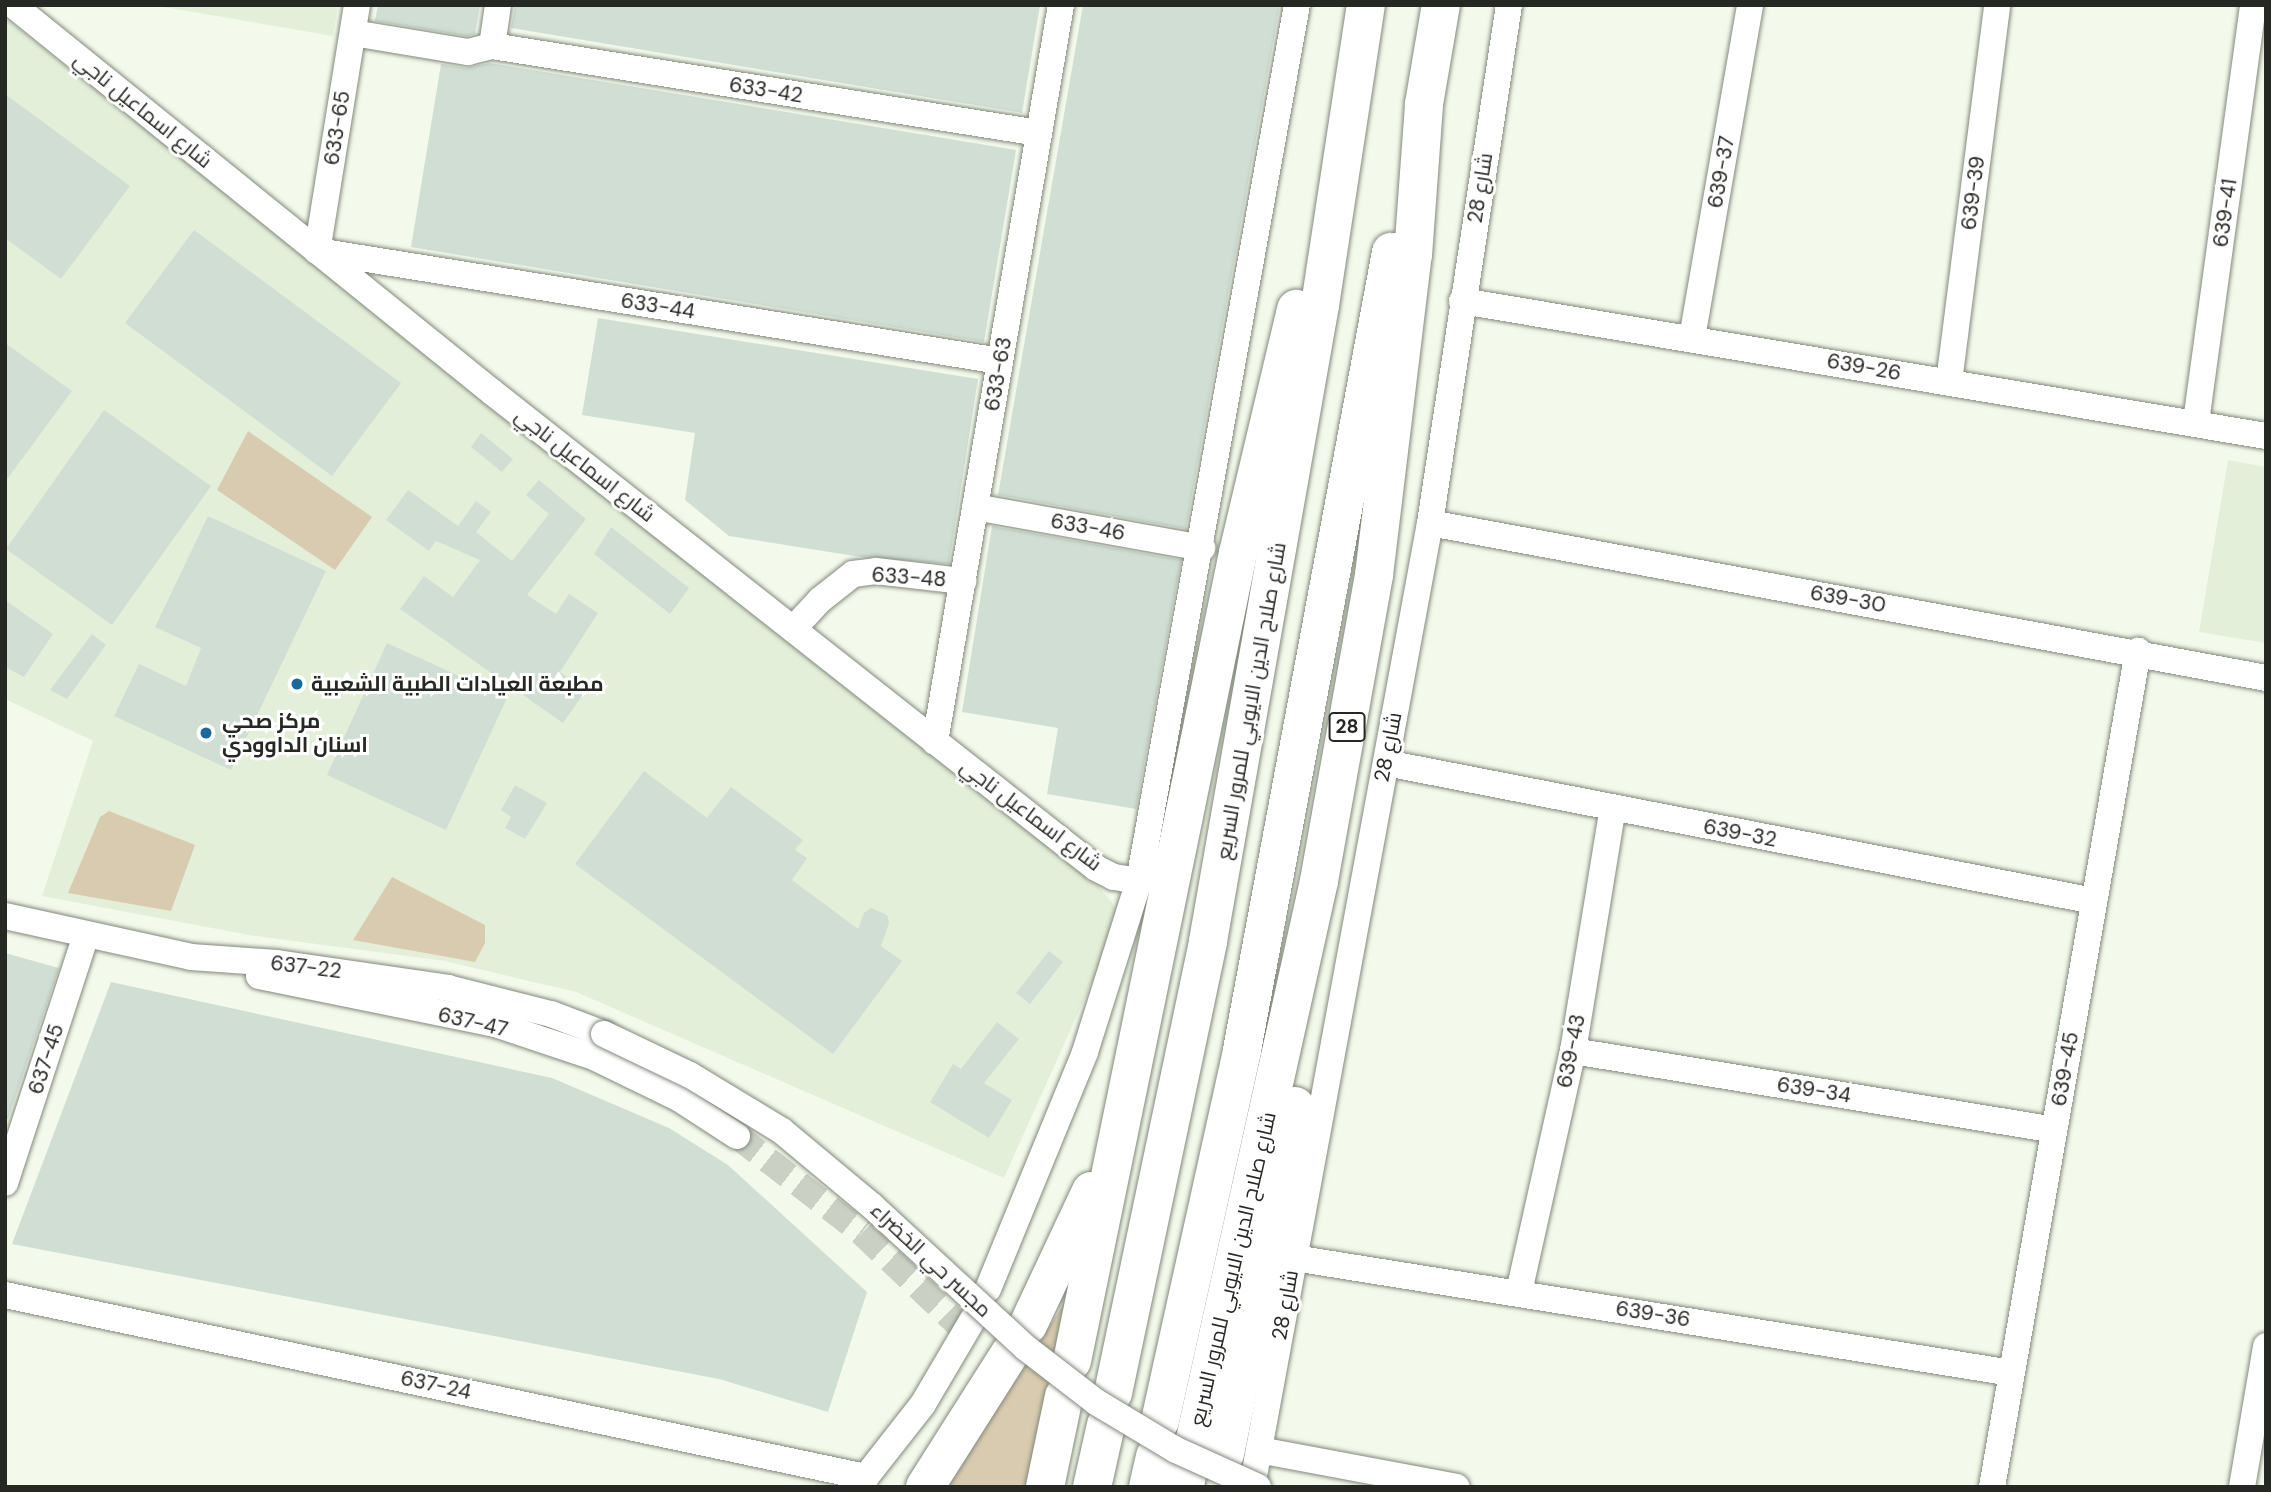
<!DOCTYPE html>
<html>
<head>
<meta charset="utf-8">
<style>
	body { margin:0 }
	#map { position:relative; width:2271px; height:1492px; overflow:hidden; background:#f3faec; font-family:"DM Sans",Cairo,sans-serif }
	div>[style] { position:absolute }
	.built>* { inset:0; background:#e4efda }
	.green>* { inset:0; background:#d9cbaf }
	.building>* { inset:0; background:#d1ded4 }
	.minor-tunnel>* { height:26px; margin-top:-13px; transform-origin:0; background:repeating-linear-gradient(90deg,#cad0c4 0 26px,transparent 0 39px) }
	.roads { filter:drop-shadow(0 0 2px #82897c) drop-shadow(0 0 2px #82897c) }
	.minor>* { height:26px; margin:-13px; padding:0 13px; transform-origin:13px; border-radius:13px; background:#fff }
	.highway>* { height:38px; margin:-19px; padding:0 19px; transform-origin:19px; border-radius:19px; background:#fff }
	.bridges { filter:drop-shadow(0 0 2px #82897c) drop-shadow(0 0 2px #82897c) }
	.minor-bridge>* { height:26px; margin:-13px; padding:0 13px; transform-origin:13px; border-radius:13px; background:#fff }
	.dots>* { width:19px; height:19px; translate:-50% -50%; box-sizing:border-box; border:4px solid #fff; border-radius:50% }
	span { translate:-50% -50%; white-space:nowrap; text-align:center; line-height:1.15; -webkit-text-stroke:6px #fff; paint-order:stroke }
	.shield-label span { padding:2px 5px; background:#fff; border:2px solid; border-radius:5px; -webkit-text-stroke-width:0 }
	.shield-label { font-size:19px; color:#252823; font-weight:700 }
	.street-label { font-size:21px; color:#252823 }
	.poi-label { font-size:21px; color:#252823; font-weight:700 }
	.left { translate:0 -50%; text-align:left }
	.frame { position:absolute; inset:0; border:7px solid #252823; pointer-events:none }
</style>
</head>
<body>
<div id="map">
	<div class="built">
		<div style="clip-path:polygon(152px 5px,338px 5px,333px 36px)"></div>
		<div style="clip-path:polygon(5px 18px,1087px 874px,1112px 902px,1120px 920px,1004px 1178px,576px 992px,445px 961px,249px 935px,42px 896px,93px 741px,5px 699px)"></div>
		<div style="clip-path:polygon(2228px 460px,2266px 467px,2266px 643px,2199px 632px)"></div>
	</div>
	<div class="green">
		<div style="clip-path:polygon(248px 431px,372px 517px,335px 570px,217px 490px)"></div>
		<div style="clip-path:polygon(109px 811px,195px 845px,171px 911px,68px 893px,100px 817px)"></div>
		<div style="clip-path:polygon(392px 877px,485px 925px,485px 943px,475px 962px,353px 940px)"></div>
		<div style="clip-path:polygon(1077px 1284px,1028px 1487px,944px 1487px,948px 1481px)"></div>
	</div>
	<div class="building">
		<div style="clip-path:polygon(378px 5px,480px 5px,475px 34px,467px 36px,375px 21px)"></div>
		<div style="clip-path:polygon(515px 5px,1040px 5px,1022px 113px,511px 28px)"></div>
		<div style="clip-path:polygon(1083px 5px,1280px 5px,1186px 529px,998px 495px)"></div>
		<div style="clip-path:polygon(490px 63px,1016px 150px,984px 342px,411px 247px,441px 64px,466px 68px)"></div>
		<div style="clip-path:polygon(5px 94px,130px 186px,61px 279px,5px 238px)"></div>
		<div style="clip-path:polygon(194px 230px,401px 383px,332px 476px,125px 323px)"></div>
		<div style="clip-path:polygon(598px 318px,978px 379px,949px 564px,861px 557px,729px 536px,685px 500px,695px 433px,582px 415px)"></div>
		<div style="clip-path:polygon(5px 343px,72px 391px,5px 482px)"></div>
		<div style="clip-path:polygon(104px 410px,211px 486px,112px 625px,6px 549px)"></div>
		<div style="clip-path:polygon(481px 433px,513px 459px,502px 472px,471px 447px)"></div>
		<div style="clip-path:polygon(539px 480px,586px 519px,527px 595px,556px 614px,569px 594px,598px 613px,560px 672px,586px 690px,563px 723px,400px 609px,424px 576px,453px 597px,480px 560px,436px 541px,429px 551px,386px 520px,408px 490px,458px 526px,476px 501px,491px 512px,476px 532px,512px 561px,549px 514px,526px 495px)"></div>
		<div style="clip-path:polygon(208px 516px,326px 571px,231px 770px,114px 716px,139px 664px,186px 686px,201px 648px,155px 627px)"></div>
		<div style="clip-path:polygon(992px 526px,1181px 560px,1136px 809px,1047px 794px,1058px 728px,962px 712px)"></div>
		<div style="clip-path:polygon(611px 527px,689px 588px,670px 614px,594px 554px)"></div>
		<div style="clip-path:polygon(5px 600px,53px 634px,24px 677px,5px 667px)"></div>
		<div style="clip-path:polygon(92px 634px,106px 645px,67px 699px,50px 690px)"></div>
		<div style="clip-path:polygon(387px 643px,507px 698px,446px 830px,327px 775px)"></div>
		<div style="clip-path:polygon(644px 771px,707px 818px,731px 787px,803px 840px,795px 850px,807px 858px,792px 880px,858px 929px,864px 913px,871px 908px,887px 915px,889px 923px,881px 946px,902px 961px,833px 1054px,575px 864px)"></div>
		<div style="clip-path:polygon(515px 785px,547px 803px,525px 839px,505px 828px,511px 817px,501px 810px)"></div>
		<div style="clip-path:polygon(1049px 951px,1063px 962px,1030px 1004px,1016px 993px)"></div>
		<div style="clip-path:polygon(5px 953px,59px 968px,8px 1119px,5px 1119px)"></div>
		<div style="clip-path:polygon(111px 982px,552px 1078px,669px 1128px,728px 1165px,867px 1292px,828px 1412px,719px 1379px,12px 1244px)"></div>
		<div style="clip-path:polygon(997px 1022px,1019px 1039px,984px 1083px,1012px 1100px,989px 1138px,930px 1102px,953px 1064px,961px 1069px)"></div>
	</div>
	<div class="minor-tunnel">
		<div style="left:737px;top:1136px;width:158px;rotate:37.8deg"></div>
		<div style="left:862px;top:1233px;width:144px;rotate:43.6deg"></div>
	</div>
	<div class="roads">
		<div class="minor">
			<div style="left:13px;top:5px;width:616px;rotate:38.94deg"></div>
			<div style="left:492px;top:392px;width:769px;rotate:38.24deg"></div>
			<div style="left:1096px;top:868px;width:20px;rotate:27deg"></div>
			<div style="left:1114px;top:877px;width:25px;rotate:9deg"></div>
			<div style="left:1139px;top:881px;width:38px;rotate:-14deg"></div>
			<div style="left:357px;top:5px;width:249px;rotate:99.2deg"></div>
			<div style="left:317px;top:251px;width:692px;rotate:9.15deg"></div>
			<div style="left:498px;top:5px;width:41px;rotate:98.3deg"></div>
			<div style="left:492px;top:46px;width:554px;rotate:9.04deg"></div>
			<div style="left:353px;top:33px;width:117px;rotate:9.4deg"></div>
			<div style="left:468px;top:52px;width:25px;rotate:-14deg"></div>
			<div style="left:1462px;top:301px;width:815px;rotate:9.53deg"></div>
			<div style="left:1692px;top:338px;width:338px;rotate:-80.1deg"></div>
			<div style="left:1949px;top:382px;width:380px;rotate:-82.7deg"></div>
			<div style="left:2196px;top:422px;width:421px;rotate:-82.2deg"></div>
			<div style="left:975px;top:507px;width:231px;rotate:10.2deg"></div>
			<div style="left:1430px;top:523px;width:850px;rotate:10.5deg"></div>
			<div style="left:793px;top:629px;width:40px;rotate:-47deg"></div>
			<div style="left:820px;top:600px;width:42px;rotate:-38.2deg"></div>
			<div style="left:853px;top:574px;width:23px;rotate:-7deg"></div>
			<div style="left:876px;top:571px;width:88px;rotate:6.6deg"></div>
			<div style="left:935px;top:742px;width:748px;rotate:-80.3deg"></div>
			<div style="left:1386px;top:763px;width:721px;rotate:11.03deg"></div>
			<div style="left:5px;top:916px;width:190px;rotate:12.4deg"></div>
			<div style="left:191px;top:957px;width:86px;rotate:4deg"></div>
			<div style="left:277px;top:963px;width:173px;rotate:8.3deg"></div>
			<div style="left:448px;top:988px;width:106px;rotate:14.2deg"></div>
			<div style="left:551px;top:1014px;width:57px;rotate:20.7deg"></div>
			<div style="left:259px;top:976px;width:241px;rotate:11.5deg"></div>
			<div style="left:495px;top:1024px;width:104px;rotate:18.4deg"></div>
			<div style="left:594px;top:1057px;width:96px;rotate:26deg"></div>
			<div style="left:680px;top:1099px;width:68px;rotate:33deg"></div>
			<div style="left:1573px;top:1051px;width:487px;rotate:9.3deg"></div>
			<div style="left:5px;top:1183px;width:261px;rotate:-71.9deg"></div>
			<div style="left:1294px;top:1258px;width:727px;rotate:9.1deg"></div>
			<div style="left:988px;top:1289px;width:256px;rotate:-67.7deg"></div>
			<div style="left:1085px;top:1052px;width:179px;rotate:-72.5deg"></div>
			<div style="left:1139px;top:881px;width:890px;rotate:-79.78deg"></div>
			<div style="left:1519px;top:1292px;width:247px;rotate:-77.4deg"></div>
			<div style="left:1573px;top:1051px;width:246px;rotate:-80.7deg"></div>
			<div style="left:5px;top:1295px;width:880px;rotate:11.94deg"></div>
			<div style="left:1259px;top:1450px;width:201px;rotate:10.6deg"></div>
			<div style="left:858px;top:1487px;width:105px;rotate:-51.9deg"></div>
			<div style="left:923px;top:1404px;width:99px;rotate:-59.5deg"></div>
			<div style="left:1252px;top:1487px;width:980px;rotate:-79.54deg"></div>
			<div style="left:1430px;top:523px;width:524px;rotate:-81.33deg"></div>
			<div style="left:1992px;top:1487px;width:849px;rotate:-80.09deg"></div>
			<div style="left:2242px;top:1487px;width:143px;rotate:-80.3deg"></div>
		</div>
		<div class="highway">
			<div style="left:1028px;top:1325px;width:148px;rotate:-64.8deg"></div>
			<div style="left:1072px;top:1361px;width:825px;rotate:-78.39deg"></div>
			<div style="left:1238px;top:553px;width:251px;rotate:-76.6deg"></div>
			<div style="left:1113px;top:1393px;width:462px;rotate:-78.1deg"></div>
			<div style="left:1208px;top:941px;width:646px;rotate:-80.01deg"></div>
			<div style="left:1320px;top:305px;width:304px;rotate:-81.3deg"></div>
			<div style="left:1160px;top:1421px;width:380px;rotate:-77.5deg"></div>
			<div style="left:1242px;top:1050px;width:812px;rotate:-79.42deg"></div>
			<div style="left:1195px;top:1439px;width:572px;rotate:-77.47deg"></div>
			<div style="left:1319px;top:881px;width:311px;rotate:-79.8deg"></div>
			<div style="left:1374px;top:575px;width:322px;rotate:-83.1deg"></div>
			<div style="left:1413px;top:255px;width:151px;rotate:-85.8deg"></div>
			<div style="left:1424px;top:104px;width:100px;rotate:-80.3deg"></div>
			<div style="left:1225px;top:1454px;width:355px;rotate:-78.6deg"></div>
			<div style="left:925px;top:1487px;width:159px;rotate:-57.6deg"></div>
			<div style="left:1045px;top:1487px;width:93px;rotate:-78.2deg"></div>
			<div style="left:1092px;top:1487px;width:64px;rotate:-77.3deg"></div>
			<div style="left:1148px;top:1487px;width:32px;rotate:-77deg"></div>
			<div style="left:1185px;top:1487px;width:13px;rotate:-81deg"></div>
		</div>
	</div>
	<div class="bridges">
		<div class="minor-bridge">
			<div style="left:604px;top:1034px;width:95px;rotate:25.5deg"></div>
			<div style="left:690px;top:1075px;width:108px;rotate:31.3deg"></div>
			<div style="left:782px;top:1131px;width:117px;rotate:39.8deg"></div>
			<div style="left:872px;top:1206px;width:209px;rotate:42.7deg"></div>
			<div style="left:1026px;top:1348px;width:88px;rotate:37.6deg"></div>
			<div style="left:1096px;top:1402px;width:93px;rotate:31deg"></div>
			<div style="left:1176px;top:1450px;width:90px;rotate:24.3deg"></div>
		</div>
	</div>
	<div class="dots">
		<div style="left:297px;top:684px;background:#1b689b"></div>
		<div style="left:206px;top:733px;background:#1b689b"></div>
	</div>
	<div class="shield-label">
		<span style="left:1347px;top:727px">28</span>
	</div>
	<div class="street-label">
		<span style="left:766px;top:90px;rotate:9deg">633-42</span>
		<span style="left:143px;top:110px;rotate:39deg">شارع اسماعيل ناجي</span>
		<span style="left:337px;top:128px;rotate:-81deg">633-65</span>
		<span style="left:1721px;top:172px;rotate:-80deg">639-37</span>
		<span style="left:1480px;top:188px;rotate:-81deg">شارع 28</span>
		<span style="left:1973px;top:193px;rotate:-83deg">639-39</span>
		<span style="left:2225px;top:213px;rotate:-82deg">639-41</span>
		<span style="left:658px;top:306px;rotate:9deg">633-44</span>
		<span style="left:1864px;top:367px;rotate:10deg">639-26</span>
		<span style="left:998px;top:374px;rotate:-80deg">633-63</span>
		<span style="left:585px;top:465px;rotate:38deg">شارع اسماعيل ناجي</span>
		<span style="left:1088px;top:527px;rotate:10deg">633-46</span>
		<span style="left:909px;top:577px;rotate:4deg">633-48</span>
		<span style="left:1848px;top:599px;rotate:10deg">639-30</span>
		<span style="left:1251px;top:701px;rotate:-80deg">شارع صلاح الدين الايوبي للمرور السريع</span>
		<span style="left:1388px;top:747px;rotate:-79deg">شارع 28</span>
		<span style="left:1031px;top:815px;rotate:37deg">شارع اسماعيل ناجي</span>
		<span style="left:1740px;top:833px;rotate:11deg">639-32</span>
		<span style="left:306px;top:967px;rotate:7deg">637-22</span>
		<span style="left:473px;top:1022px;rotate:13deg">637-47</span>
		<span style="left:1571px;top:1051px;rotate:-79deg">639-43</span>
		<span style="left:46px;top:1059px;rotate:-72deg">637-45</span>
		<span style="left:2065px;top:1069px;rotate:-80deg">639-45</span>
		<span style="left:1814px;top:1090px;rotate:9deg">639-34</span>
		<span style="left:931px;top:1260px;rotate:43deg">مجسر حي الخضراء</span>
		<span style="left:1233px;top:1269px;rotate:-77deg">شارع صلاح الدين الايوبي للمرور السريع</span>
		<span style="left:1285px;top:1305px;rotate:-80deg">شارع 28</span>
		<span style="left:1653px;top:1314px;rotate:9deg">639-36</span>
		<span style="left:436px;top:1385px;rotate:12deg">637-24</span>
	</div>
	<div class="poi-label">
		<span class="left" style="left:311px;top:684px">مطبعة العيادات الطبية الشعبية</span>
		<span class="left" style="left:222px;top:733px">مركز صحي<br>اسنان الداوودي</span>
	</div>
	<div class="frame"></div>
</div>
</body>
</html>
